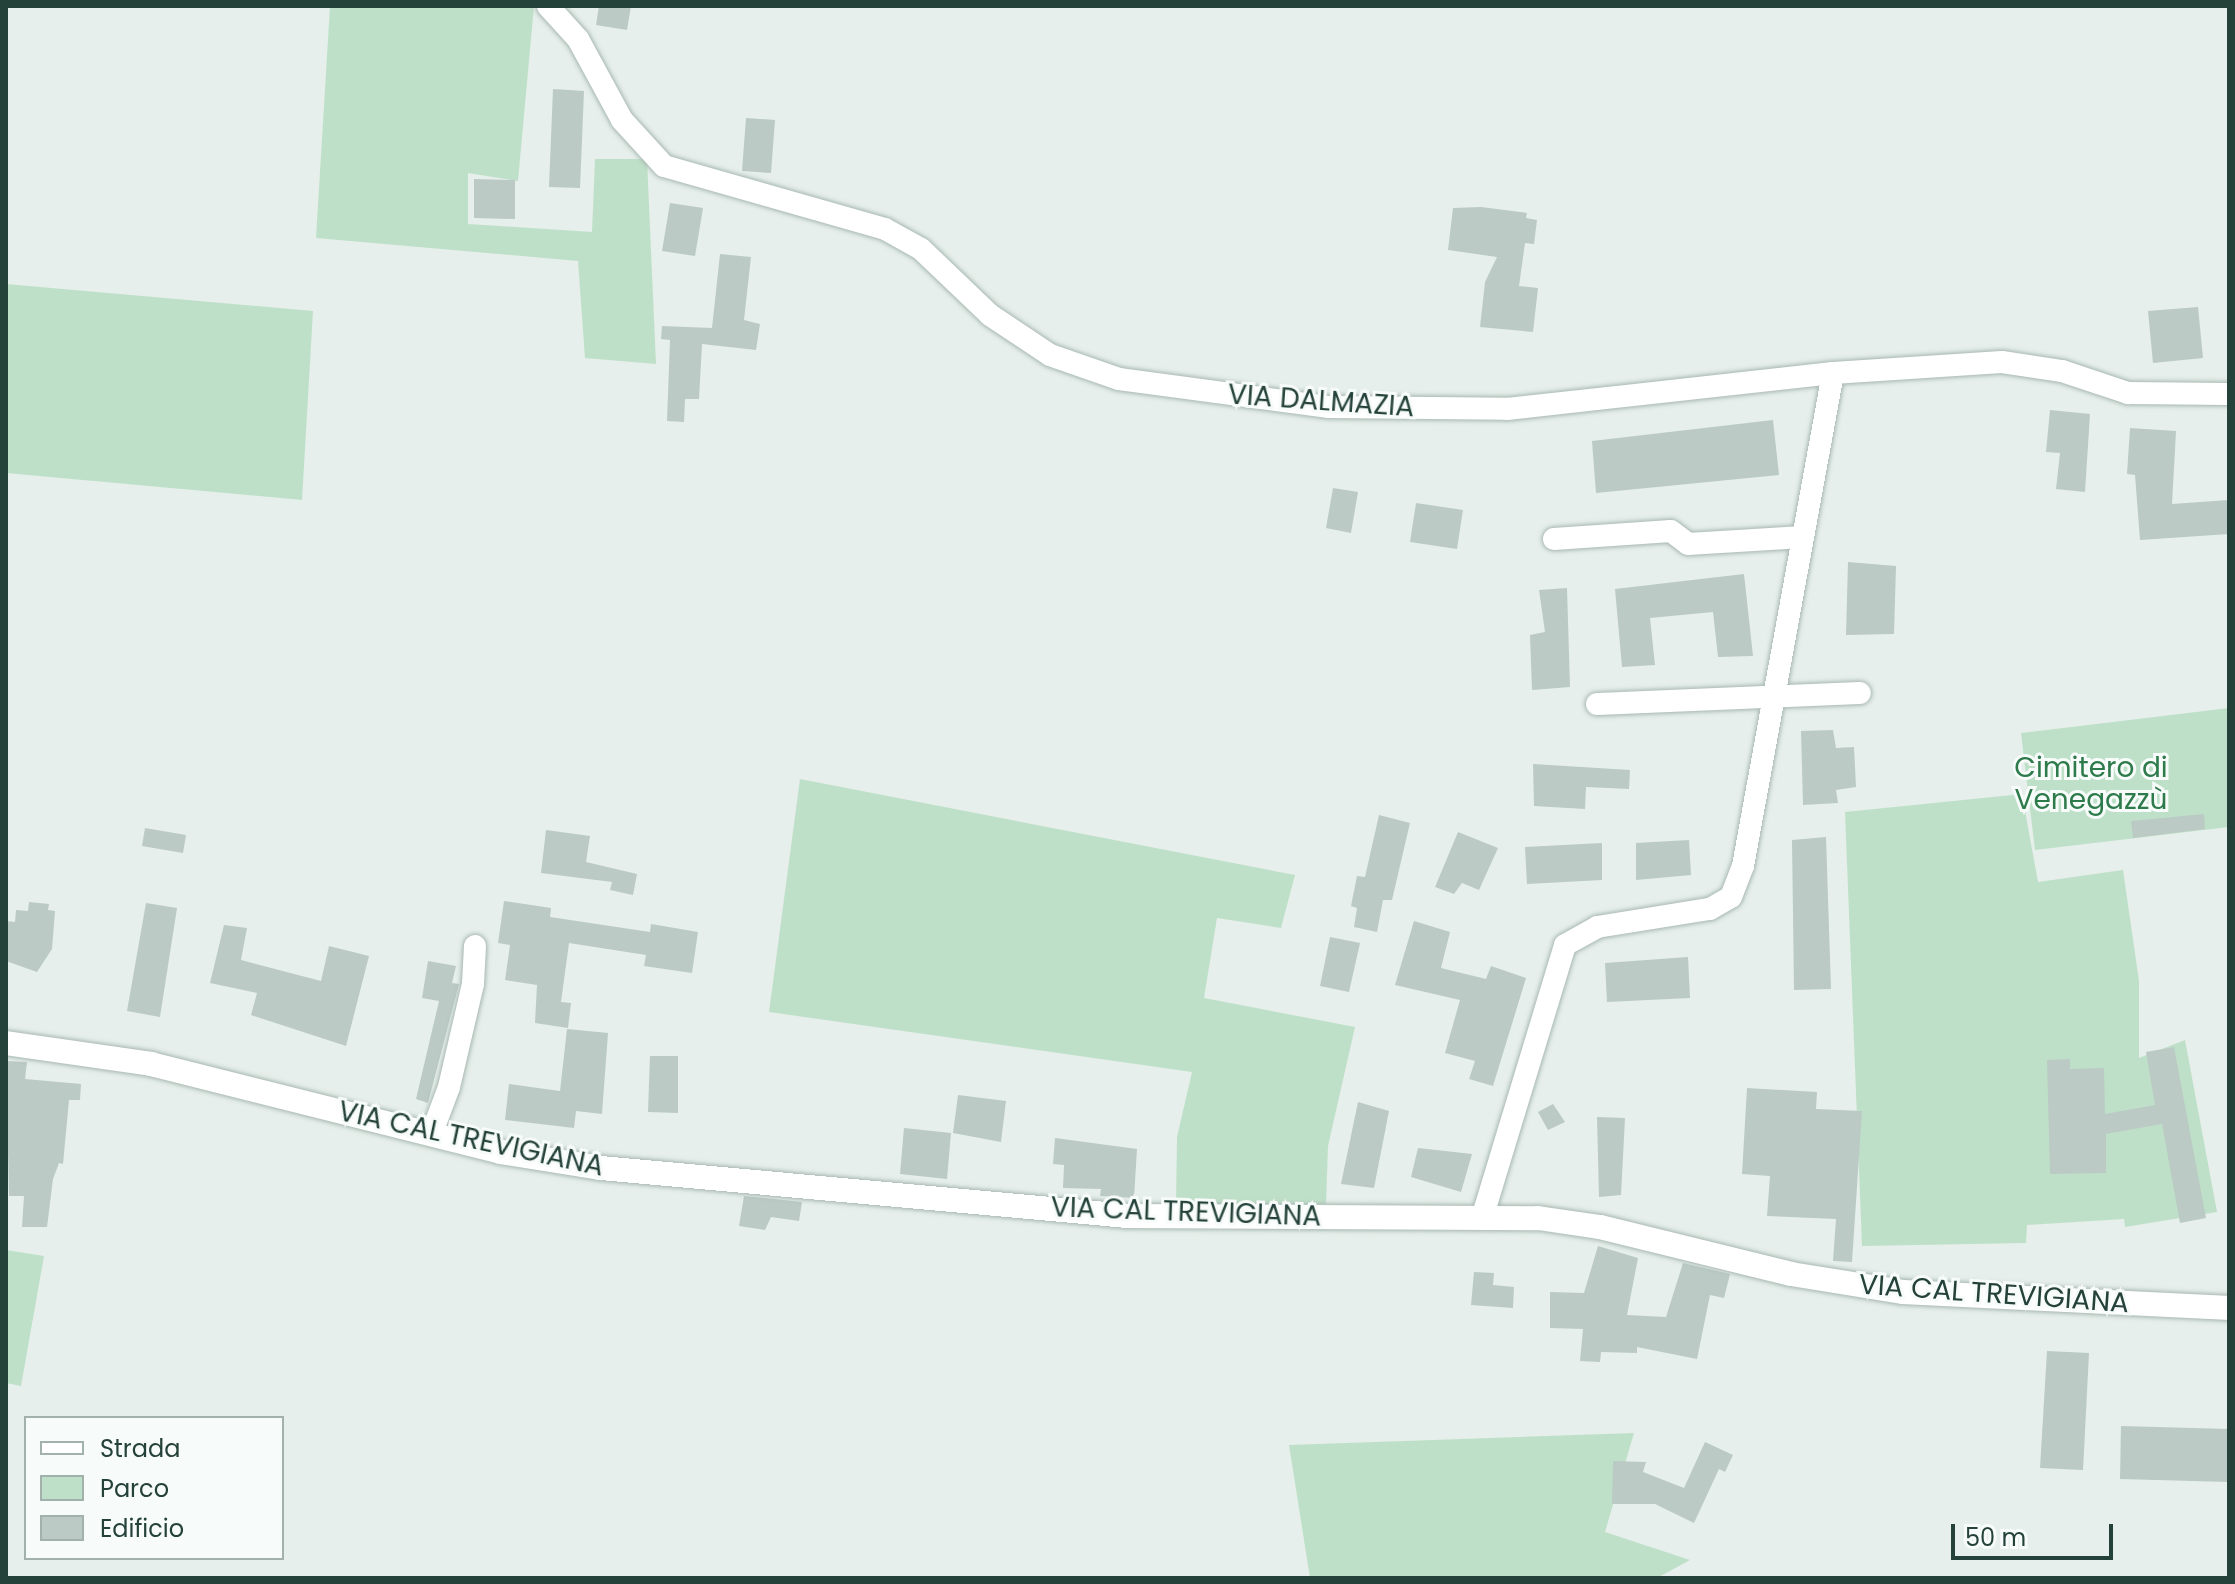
<!DOCTYPE html>
<html>
<head>
<meta charset="utf-8">
<style>
	body { margin:0 }
	#map { position:relative; width:2235px; height:1584px; overflow:hidden; background:#e6efeb; font-family:Poppins,sans-serif }
	div>[style] { position:absolute }
	.green>* { inset:0; background:#bfe0c8 }
	.building>* { inset:0; background:#bbcac4 }
	.roads { filter:drop-shadow(0 0 2px #a8b8b2) drop-shadow(0 0 2px #a8b8b2) }
	.minor>* { height:22px; margin:-11px; padding:0 11px; transform-origin:11px; border-radius:11px; background:#fff }
	.tertiary>* { height:24px; margin:-12px; padding:0 12px; transform-origin:12px; border-radius:12px; background:#fff }
	span { translate:-50% -50%; white-space:nowrap; text-align:center; line-height:1.15; -webkit-text-stroke:6px #f7fbf9; paint-order:stroke }
	.street-label { font-size:28px; color:#24423a }
	.park-label { font-size:28px; color:#2d7a4b }
	.frame { position:absolute; inset:0; border:8px solid #24423a; pointer-events:none }
	.legend { position:absolute; left:24px; top:1416px; width:260px; height:144px; box-sizing:border-box; background:#f7fbf9; border:2px solid #a3b1ad; margin:0; padding:10px 14px; list-style:none; font-size:24px; color:#24423a }
	.legend li { display:flex; align-items:center; gap:16px; height:40px }
	.legend b { width:40px; border:2px solid #a3b1ad }
	.scale { position:absolute; left:1951px; top:1524px; width:162px; height:36px; box-sizing:border-box; border:4px solid #24423a; border-top:0; padding-left:10px; font-size:24px; line-height:28px; white-space:nowrap; color:#24423a; -webkit-text-stroke:6px #f7fbf9; paint-order:stroke }
</style>
</head>
<body>
<div id="map">
	<div class="green">
		<div style="clip-path:polygon(330px 6px,534px 6px,518px 181px,468px 173px,468px 224px,592px 232px,595px 159px,647px 159px,656px 364px,585px 358px,578px 261px,316px 238px)"></div>
		<div style="clip-path:polygon(6px 284px,313px 311px,302px 500px,6px 473px)"></div>
		<div style="clip-path:polygon(2229px 708px,2229px 827px,2035px 850px,2021px 733px)"></div>
		<div style="clip-path:polygon(800px 779px,1295px 875px,1281px 928px,1217px 918px,1204px 998px,1355px 1027px,1328px 1146px,1326px 1204px,1176px 1204px,1177px 1137px,1192px 1072px,769px 1012px)"></div>
		<div style="clip-path:polygon(2022px 794px,2038px 882px,2123px 870px,2139px 981px,2139px 1058px,2185px 1040px,2217px 1212px,2125px 1227px,2124px 1219px,2027px 1225px,2026px 1243px,1862px 1246px,1845px 812px)"></div>
		<div style="clip-path:polygon(6px 1250px,44px 1256px,21px 1386px,6px 1383px)"></div>
		<div style="clip-path:polygon(1634px 1433px,1605px 1532px,1690px 1560px,1657px 1578px,1310px 1578px,1289px 1445px)"></div>
	</div>
	<div class="building">
		<div style="clip-path:polygon(599px 6px,631px 6px,627px 30px,596px 25px)"></div>
		<div style="clip-path:polygon(553px 89px,584px 91px,580px 188px,549px 187px)"></div>
		<div style="clip-path:polygon(746px 118px,775px 120px,771px 173px,742px 171px)"></div>
		<div style="clip-path:polygon(474px 179px,515px 180px,515px 219px,474px 218px)"></div>
		<div style="clip-path:polygon(670px 203px,703px 208px,695px 256px,662px 251px)"></div>
		<div style="clip-path:polygon(1481px 207px,1527px 213px,1526px 218px,1537px 220px,1534px 244px,1525px 243px,1519px 286px,1538px 288px,1533px 332px,1480px 327px,1485px 282px,1497px 257px,1448px 250px,1453px 208px)"></div>
		<div style="clip-path:polygon(720px 254px,751px 257px,744px 320px,760px 324px,756px 350px,702px 344px,699px 399px,685px 399px,684px 422px,667px 421px,670px 340px,661px 339px,662px 326px,712px 328px)"></div>
		<div style="clip-path:polygon(2198px 307px,2203px 358px,2153px 363px,2148px 311px)"></div>
		<div style="clip-path:polygon(2050px 410px,2090px 414px,2085px 492px,2056px 489px,2060px 453px,2046px 452px)"></div>
		<div style="clip-path:polygon(1773px 420px,1779px 475px,1596px 493px,1592px 441px)"></div>
		<div style="clip-path:polygon(2130px 428px,2176px 431px,2172px 504px,2229px 500px,2229px 534px,2140px 540px,2135px 475px,2127px 474px)"></div>
		<div style="clip-path:polygon(1333px 488px,1358px 492px,1351px 533px,1326px 528px)"></div>
		<div style="clip-path:polygon(1416px 503px,1463px 510px,1457px 549px,1410px 542px)"></div>
		<div style="clip-path:polygon(1848px 562px,1896px 566px,1894px 634px,1846px 635px)"></div>
		<div style="clip-path:polygon(1744px 574px,1753px 656px,1718px 657px,1713px 612px,1650px 618px,1655px 665px,1622px 667px,1615px 589px)"></div>
		<div style="clip-path:polygon(1567px 588px,1570px 687px,1532px 690px,1530px 635px,1545px 632px,1539px 590px)"></div>
		<div style="clip-path:polygon(1833px 730px,1836px 748px,1854px 747px,1856px 787px,1836px 790px,1838px 803px,1803px 805px,1801px 731px)"></div>
		<div style="clip-path:polygon(1533px 764px,1630px 770px,1629px 789px,1586px 787px,1585px 809px,1534px 806px)"></div>
		<div style="clip-path:polygon(2204px 814px,2205px 829px,2133px 838px,2131px 821px)"></div>
		<div style="clip-path:polygon(1379px 815px,1410px 823px,1392px 900px,1383px 900px,1377px 932px,1354px 927px,1357px 908px,1351px 906px,1357px 876px,1365px 877px)"></div>
		<div style="clip-path:polygon(145px 828px,186px 835px,183px 853px,142px 846px)"></div>
		<div style="clip-path:polygon(546px 830px,590px 836px,586px 862px,637px 874px,633px 895px,610px 890px,612px 882px,541px 873px)"></div>
		<div style="clip-path:polygon(1458px 832px,1498px 848px,1479px 890px,1462px 883px,1454px 894px,1435px 887px)"></div>
		<div style="clip-path:polygon(1826px 837px,1831px 989px,1794px 990px,1792px 840px)"></div>
		<div style="clip-path:polygon(1689px 840px,1691px 875px,1636px 880px,1636px 843px)"></div>
		<div style="clip-path:polygon(1602px 843px,1602px 880px,1527px 884px,1525px 847px)"></div>
		<div style="clip-path:polygon(504px 901px,551px 908px,550px 917px,650px 932px,651px 924px,698px 932px,692px 973px,644px 966px,646px 955px,569px 943px,561px 1002px,571px 1003px,568px 1028px,535px 1023px,537px 985px,505px 980px,510px 945px,498px 943px)"></div>
		<div style="clip-path:polygon(29px 902px,49px 904px,48px 910px,55px 911px,52px 949px,37px 972px,6px 961px,6px 921px,15px 922px,16px 910px,28px 911px)"></div>
		<div style="clip-path:polygon(146px 903px,177px 908px,160px 1017px,127px 1011px)"></div>
		<div style="clip-path:polygon(1414px 921px,1450px 932px,1441px 968px,1486px 979px,1491px 966px,1526px 978px,1493px 1086px,1469px 1079px,1475px 1061px,1445px 1053px,1460px 1000px,1395px 985px)"></div>
		<div style="clip-path:polygon(224px 925px,247px 928px,241px 960px,321px 981px,329px 946px,369px 956px,346px 1046px,251px 1015px,257px 993px,210px 983px)"></div>
		<div style="clip-path:polygon(1330px 937px,1360px 943px,1349px 992px,1320px 986px)"></div>
		<div style="clip-path:polygon(1688px 957px,1690px 998px,1607px 1002px,1605px 963px)"></div>
		<div style="clip-path:polygon(428px 961px,456px 966px,452px 983px,459px 984px,428px 1103px,416px 1099px,439px 1001px,422px 998px)"></div>
		<div style="clip-path:polygon(567px 1029px,608px 1033px,602px 1114px,576px 1111px,574px 1128px,505px 1120px,509px 1084px,560px 1091px)"></div>
		<div style="clip-path:polygon(2174px 1047px,2206px 1218px,2180px 1223px,2162px 1124px,2106px 1134px,2106px 1173px,2050px 1174px,2047px 1060px,2070px 1059px,2070px 1069px,2104px 1068px,2105px 1114px,2155px 1105px,2146px 1052px)"></div>
		<div style="clip-path:polygon(650px 1056px,678px 1056px,678px 1113px,648px 1112px)"></div>
		<div style="clip-path:polygon(6px 1061px,27px 1062px,25px 1079px,81px 1084px,80px 1100px,69px 1100px,63px 1164px,59px 1163px,53px 1179px,47px 1227px,22px 1227px,24px 1196px,9px 1196px)"></div>
		<div style="clip-path:polygon(1747px 1088px,1817px 1092px,1816px 1109px,1862px 1111px,1852px 1262px,1833px 1261px,1836px 1219px,1767px 1216px,1770px 1176px,1742px 1174px)"></div>
		<div style="clip-path:polygon(958px 1095px,1006px 1101px,1001px 1142px,953px 1133px)"></div>
		<div style="clip-path:polygon(1358px 1102px,1389px 1111px,1374px 1188px,1341px 1184px)"></div>
		<div style="clip-path:polygon(1553px 1104px,1565px 1122px,1548px 1130px,1538px 1112px)"></div>
		<div style="clip-path:polygon(1597px 1117px,1625px 1118px,1621px 1195px,1599px 1197px)"></div>
		<div style="clip-path:polygon(904px 1128px,951px 1133px,947px 1179px,900px 1174px)"></div>
		<div style="clip-path:polygon(1055px 1138px,1137px 1149px,1134px 1198px,1100px 1196px,1101px 1189px,1063px 1188px,1064px 1165px,1053px 1164px)"></div>
		<div style="clip-path:polygon(1418px 1148px,1472px 1154px,1461px 1192px,1411px 1177px)"></div>
		<div style="clip-path:polygon(744px 1196px,802px 1202px,799px 1221px,771px 1217px,765px 1230px,739px 1226px)"></div>
		<div style="clip-path:polygon(1598px 1246px,1638px 1258px,1627px 1315px,1666px 1317px,1683px 1263px,1730px 1274px,1724px 1298px,1710px 1295px,1697px 1359px,1637px 1347px,1637px 1353px,1601px 1352px,1600px 1362px,1580px 1361px,1583px 1329px,1550px 1328px,1550px 1292px,1584px 1293px)"></div>
		<div style="clip-path:polygon(1474px 1272px,1494px 1273px,1493px 1285px,1514px 1287px,1513px 1308px,1471px 1305px)"></div>
		<div style="clip-path:polygon(2047px 1351px,2089px 1353px,2083px 1470px,2040px 1468px)"></div>
		<div style="clip-path:polygon(2121px 1426px,2229px 1429px,2229px 1482px,2120px 1479px)"></div>
		<div style="clip-path:polygon(1705px 1442px,1733px 1455px,1725px 1472px,1719px 1469px,1694px 1523px,1655px 1504px,1612px 1504px,1613px 1461px,1646px 1462px,1643px 1472px,1684px 1488px)"></div>
	</div>
	<div class="roads">
		<div class="minor">
			<div style="left:548px;top:6px;width:45px;rotate:47.7deg"></div>
			<div style="left:578px;top:39px;width:92px;rotate:61.5deg"></div>
			<div style="left:622px;top:120px;width:62px;rotate:47.6deg"></div>
			<div style="left:664px;top:166px;width:230px;rotate:15.9deg"></div>
			<div style="left:885px;top:229px;width:41px;rotate:29.1deg"></div>
			<div style="left:921px;top:249px;width:95px;rotate:43.7deg"></div>
			<div style="left:990px;top:315px;width:72px;rotate:33.7deg"></div>
			<div style="left:1050px;top:355px;width:73px;rotate:19.2deg"></div>
			<div style="left:1119px;top:379px;width:212px;rotate:7.6deg"></div>
			<div style="left:1329px;top:407px;width:178px;rotate:0.6deg"></div>
			<div style="left:1507px;top:409px;width:328px;rotate:-6.3deg"></div>
			<div style="left:1833px;top:373px;width:169px;rotate:-3.7deg"></div>
			<div style="left:2002px;top:362px;width:61px;rotate:8.5deg"></div>
			<div style="left:2062px;top:371px;width:70px;rotate:18.4deg"></div>
			<div style="left:2128px;top:393px;width:101px;rotate:0.6deg"></div>
			<div style="left:1554px;top:539px;width:117px;rotate:-3.9deg"></div>
			<div style="left:1671px;top:531px;width:21px;rotate:37deg"></div>
			<div style="left:1688px;top:544px;width:115px;rotate:-3.5deg"></div>
			<div style="left:1597px;top:704px;width:263px;rotate:-2.4deg"></div>
			<div style="left:431px;top:1135px;width:51px;rotate:-69.4deg"></div>
			<div style="left:449px;top:1087px;width:106px;rotate:-76.9deg"></div>
			<div style="left:473px;top:984px;width:38px;rotate:-87deg"></div>
			<div style="left:1483px;top:1215px;width:282px;rotate:-73.1deg"></div>
			<div style="left:1565px;top:945px;width:37px;rotate:-29deg"></div>
			<div style="left:1597px;top:927px;width:114px;rotate:-9.1deg"></div>
			<div style="left:1710px;top:909px;width:24px;rotate:-30deg"></div>
			<div style="left:1731px;top:897px;width:33px;rotate:-69deg"></div>
			<div style="left:1743px;top:866px;width:501px;rotate:-79.65deg"></div>
		</div>
		<div class="tertiary">
			<div style="left:6px;top:1043px;width:147px;rotate:8.2deg"></div>
			<div style="left:151px;top:1064px;width:361px;rotate:14.1deg"></div>
			<div style="left:501px;top:1152px;width:101px;rotate:9.1deg"></div>
			<div style="left:601px;top:1168px;width:528px;rotate:5.21deg"></div>
			<div style="left:1127px;top:1216px;width:411px;rotate:0.3deg"></div>
			<div style="left:1538px;top:1218px;width:63px;rotate:8.3deg"></div>
			<div style="left:1600px;top:1227px;width:197px;rotate:13.8deg"></div>
			<div style="left:1791px;top:1274px;width:114px;rotate:9.1deg"></div>
			<div style="left:1904px;top:1292px;width:325px;rotate:2.8deg"></div>
		</div>
	</div>
	<div class="street-label">
		<span style="left:1321px;top:401px;rotate:4deg">VIA DALMAZIA</span>
		<span style="left:471px;top:1139px;rotate:12deg">VIA CAL TREVIGIANA</span>
		<span style="left:1186px;top:1212px;rotate:2deg">VIA CAL TREVIGIANA</span>
		<span style="left:1994px;top:1294px;rotate:4deg">VIA CAL TREVIGIANA</span>
	</div>
	<div class="park-label">
		<span style="left:2091px;top:784px">Cimitero di<br>Venegazzù</span>
	</div>
	<div class="frame"></div>
	<ul class="legend">
	<li><b style="height:10px;background:#fff"></b>Strada</li>
	<li><b style="height:22px;background:#bfe0c8"></b>Parco</li>
	<li><b style="height:22px;background:#bbcac4"></b>Edificio</li>
	</ul>
	<div class="scale">50 m</div>
</div>
</body>
</html>
